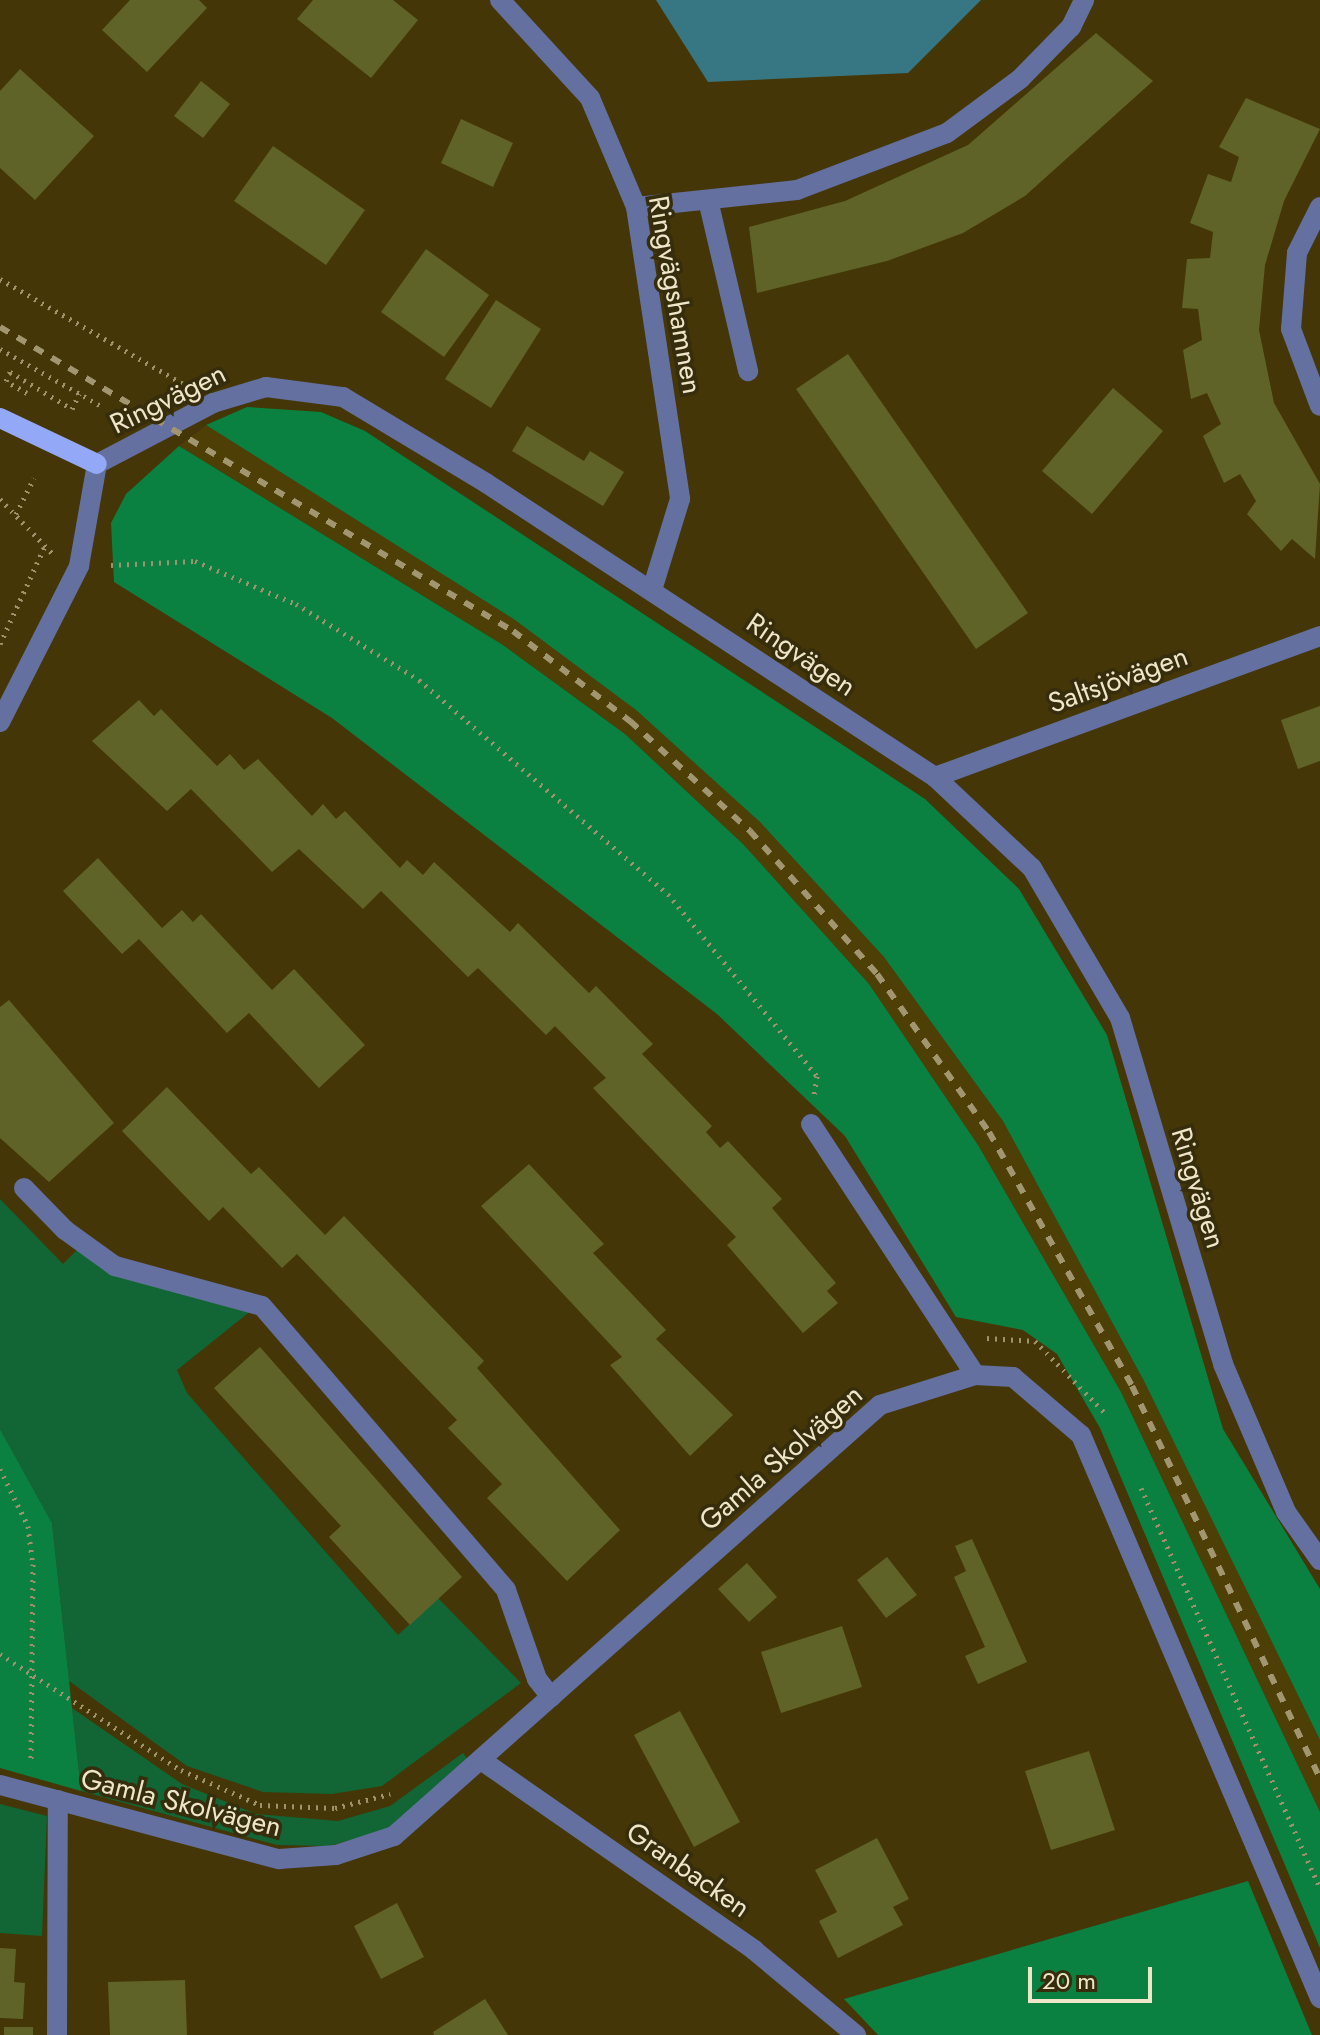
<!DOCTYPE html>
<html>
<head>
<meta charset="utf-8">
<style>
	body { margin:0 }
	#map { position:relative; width:1320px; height:2035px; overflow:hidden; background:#443606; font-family:Jost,sans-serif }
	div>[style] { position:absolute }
	.built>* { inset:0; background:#4e3f06 }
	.green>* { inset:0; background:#126635 }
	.forest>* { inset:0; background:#0a8041 }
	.water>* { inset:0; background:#377784 }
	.building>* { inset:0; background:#5f6328 }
	.path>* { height:5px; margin-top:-2.5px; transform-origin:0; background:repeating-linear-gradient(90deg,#9f936d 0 2px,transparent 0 8px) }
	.minor>* { height:20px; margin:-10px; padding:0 10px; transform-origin:10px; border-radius:10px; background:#6370a0 }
	.major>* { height:20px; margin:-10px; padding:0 10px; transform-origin:10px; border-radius:10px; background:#93a8f6 }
	.rail>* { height:6px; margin-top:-3px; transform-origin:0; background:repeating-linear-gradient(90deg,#a29671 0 10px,transparent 0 20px) }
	span { translate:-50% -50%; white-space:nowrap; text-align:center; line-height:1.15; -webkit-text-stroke:7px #362d0d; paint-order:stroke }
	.street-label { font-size:28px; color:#efe5c8 }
	.scale { position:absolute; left:1028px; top:1967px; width:124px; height:36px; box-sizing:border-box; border:4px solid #efe5c8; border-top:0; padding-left:10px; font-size:24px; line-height:28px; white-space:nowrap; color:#efe5c8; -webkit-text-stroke:6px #362d0d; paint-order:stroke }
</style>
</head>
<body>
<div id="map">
	<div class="built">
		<div style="clip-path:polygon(206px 425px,515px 620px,636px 710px,760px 822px,884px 957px,1003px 1121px,1144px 1381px,1320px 1740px,1320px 1812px,1121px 1392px,978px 1145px,869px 984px,743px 844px,625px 734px,503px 645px,179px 446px)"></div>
	</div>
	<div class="green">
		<div style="clip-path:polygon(0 1199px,63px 1264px,80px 1247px,252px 1310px,177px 1370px,187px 1393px,398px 1635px,438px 1598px,521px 1683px,382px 1786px,332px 1794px,263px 1792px,187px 1766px,69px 1681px,52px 1523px,0 1429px)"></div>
		<div style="clip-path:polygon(72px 1708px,182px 1784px,256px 1814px,338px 1821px,390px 1806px,463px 1753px,467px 1758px,388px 1829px,329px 1846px,277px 1845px,81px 1791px)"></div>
		<div style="clip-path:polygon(0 1804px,47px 1816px,42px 1936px,0 1933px)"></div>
	</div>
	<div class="forest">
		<div style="clip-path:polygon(247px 407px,321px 412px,365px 431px,925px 799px,1019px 889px,1107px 1035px,1223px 1429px,1320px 1589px,1320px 1740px,1144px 1381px,1003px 1121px,884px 957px,760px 822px,636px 710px,515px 620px,206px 425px)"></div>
		<div style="clip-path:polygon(179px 446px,503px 645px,625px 734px,743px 844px,869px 984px,978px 1145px,1121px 1392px,1320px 1812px,1320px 1948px,1100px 1428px,1057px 1354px,1023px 1330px,956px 1317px,845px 1136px,717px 1014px,332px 718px,114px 582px,111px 523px,126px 494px)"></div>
		<div style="clip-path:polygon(0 1429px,52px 1523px,81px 1791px,0 1768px)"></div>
		<div style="clip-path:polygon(1248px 1881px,1312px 2035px,878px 2035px,844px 1999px)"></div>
	</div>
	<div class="water">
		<div style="clip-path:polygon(656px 0,981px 0,908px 73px,708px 82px)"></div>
	</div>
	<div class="building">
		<div style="clip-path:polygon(130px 0,199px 0,207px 8px,147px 72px,102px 30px)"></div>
		<div style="clip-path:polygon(313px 0,393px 0,418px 20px,371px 78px,297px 19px)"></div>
		<div style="clip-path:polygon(1096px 33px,1153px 81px,1025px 196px,963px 233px,887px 261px,757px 293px,749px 227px,845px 201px,968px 145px)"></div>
		<div style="clip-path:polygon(20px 69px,94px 136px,35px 200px,0 168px,0 91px)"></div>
		<div style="clip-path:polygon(201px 81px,230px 104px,203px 138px,174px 116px)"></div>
		<div style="clip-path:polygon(1246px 98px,1320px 129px,1284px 201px,1265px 265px,1259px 330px,1274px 403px,1320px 484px,1315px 559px,1292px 539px,1281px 551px,1247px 514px,1256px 501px,1240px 474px,1224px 483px,1203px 436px,1221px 424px,1207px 393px,1191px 399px,1183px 350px,1202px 340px,1198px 309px,1182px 308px,1187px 259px,1210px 258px,1213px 232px,1190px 223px,1208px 174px,1231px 182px,1239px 157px,1219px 147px)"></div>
		<div style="clip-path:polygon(461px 119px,513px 143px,493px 187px,441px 163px)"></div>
		<div style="clip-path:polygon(273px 146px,365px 210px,326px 265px,234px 201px)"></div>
		<div style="clip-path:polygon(426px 249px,489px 295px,444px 357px,381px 312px)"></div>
		<div style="clip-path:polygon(496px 300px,541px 329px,491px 408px,445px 379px)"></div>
		<div style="clip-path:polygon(848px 354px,1028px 613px,976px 649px,796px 389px)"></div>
		<div style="clip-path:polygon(1113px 388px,1163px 431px,1092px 514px,1042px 471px)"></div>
		<div style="clip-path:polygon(527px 426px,584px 461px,590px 451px,624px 472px,603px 506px,512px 451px)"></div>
		<div style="clip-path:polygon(139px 700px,154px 716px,161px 709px,217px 766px,230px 754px,244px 770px,258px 759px,312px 816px,323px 804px,336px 819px,345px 811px,400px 868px,407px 860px,423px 875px,434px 862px,510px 932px,518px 923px,589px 993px,596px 986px,653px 1044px,642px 1054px,712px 1126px,706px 1132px,720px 1148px,728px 1141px,782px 1199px,772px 1208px,836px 1283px,827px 1291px,838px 1303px,803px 1333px,727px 1245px,736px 1237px,593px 1088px,606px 1078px,555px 1026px,546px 1035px,478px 968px,468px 977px,381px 891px,363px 909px,299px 849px,272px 872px,191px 789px,167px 811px,92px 741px)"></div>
		<div style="clip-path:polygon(1320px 706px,1320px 761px,1298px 769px,1281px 720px)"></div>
		<div style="clip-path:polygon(98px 858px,162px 928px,182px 910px,193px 922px,201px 914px,272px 990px,294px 969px,365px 1045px,319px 1088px,249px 1013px,227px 1033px,139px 939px,122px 954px,63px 891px)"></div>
		<div style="clip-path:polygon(9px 1000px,114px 1123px,49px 1182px,0 1138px,0 1007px)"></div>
		<div style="clip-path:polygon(167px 1087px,251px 1174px,259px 1167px,325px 1235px,344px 1216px,484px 1361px,477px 1368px,620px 1530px,567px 1581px,487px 1498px,502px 1484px,448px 1428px,457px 1420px,297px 1254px,282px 1268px,223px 1207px,209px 1221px,122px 1131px)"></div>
		<div style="clip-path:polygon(529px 1164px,604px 1244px,593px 1253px,666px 1330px,656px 1339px,733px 1415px,690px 1456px,610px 1365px,622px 1357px,481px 1206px)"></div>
		<div style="clip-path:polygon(260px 1347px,462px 1577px,410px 1625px,329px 1537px,341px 1526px,214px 1388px)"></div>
		<div style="clip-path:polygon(972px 1539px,1027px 1662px,978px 1684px,965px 1656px,985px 1647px,954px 1577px,966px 1571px,955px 1546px)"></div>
		<div style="clip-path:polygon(887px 1557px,917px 1595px,886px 1618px,857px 1580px)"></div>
		<div style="clip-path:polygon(747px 1563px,777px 1597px,749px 1622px,718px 1589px)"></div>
		<div style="clip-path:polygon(842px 1626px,862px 1687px,781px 1713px,761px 1652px)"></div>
		<div style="clip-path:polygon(680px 1711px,740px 1822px,694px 1847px,634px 1735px)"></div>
		<div style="clip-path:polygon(1089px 1751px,1115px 1830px,1051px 1850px,1025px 1771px)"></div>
		<div style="clip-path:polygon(877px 1838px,909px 1899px,893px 1907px,903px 1925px,838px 1958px,819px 1921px,837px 1912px,815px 1870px)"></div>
		<div style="clip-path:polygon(397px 1903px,424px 1957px,381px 1979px,354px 1926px)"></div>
		<div style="clip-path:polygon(0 1948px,16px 1949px,14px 1982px,25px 1983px,23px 2019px,0 2018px)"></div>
		<div style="clip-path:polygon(185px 1980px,187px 2035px,110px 2035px,108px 1982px)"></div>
		<div style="clip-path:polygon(485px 1999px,508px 2035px,434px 2035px,433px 2032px)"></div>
		<div style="clip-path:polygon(4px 2027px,33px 2027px,33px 2035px,4px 2035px)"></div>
	</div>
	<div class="path">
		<div style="left:0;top:279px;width:211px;rotate:29.8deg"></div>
		<div style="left:0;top:349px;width:116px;rotate:29.4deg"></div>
		<div style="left:27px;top:393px;width:24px;rotate:-150deg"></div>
		<div style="left:6px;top:381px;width:10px;rotate:-66deg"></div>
		<div style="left:10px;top:372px;width:72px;rotate:30.8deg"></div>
		<div style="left:72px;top:409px;width:17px;rotate:-65deg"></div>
		<div style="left:0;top:499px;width:75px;rotate:46.1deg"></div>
		<div style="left:16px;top:514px;width:40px;rotate:-63.4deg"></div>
		<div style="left:111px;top:565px;width:84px;rotate:-2.7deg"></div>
		<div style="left:195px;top:561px;width:110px;rotate:23.1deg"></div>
		<div style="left:296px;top:604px;width:145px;rotate:31.7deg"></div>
		<div style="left:419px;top:680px;width:328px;rotate:40.7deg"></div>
		<div style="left:668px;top:894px;width:235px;rotate:50.7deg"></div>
		<div style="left:817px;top:1076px;width:20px;rotate:99deg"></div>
		<div style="left:0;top:644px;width:106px;rotate:-65.4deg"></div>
		<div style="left:987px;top:1338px;width:48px;rotate:3.6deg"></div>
		<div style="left:1035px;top:1341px;width:102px;rotate:45.8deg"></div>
		<div style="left:0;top:1469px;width:64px;rotate:63.8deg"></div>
		<div style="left:28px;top:1526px;width:38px;rotate:83deg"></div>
		<div style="left:33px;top:1564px;width:196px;rotate:90.6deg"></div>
		<div style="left:1141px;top:1488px;width:439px;rotate:65.9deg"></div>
		<div style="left:0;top:1654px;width:215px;rotate:32.7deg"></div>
		<div style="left:181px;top:1770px;width:86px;rotate:23.9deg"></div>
		<div style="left:260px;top:1805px;width:75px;rotate:2.3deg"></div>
		<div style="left:335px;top:1808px;width:57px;rotate:-14.3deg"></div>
	</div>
	<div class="minor">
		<div style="left:500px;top:0;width:133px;rotate:47.4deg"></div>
		<div style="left:590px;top:98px;width:118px;rotate:67.1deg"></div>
		<div style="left:636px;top:207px;width:295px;rotate:81.4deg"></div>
		<div style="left:680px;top:499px;width:95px;rotate:107.1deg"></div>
		<div style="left:708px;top:200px;width:176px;rotate:76.8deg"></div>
		<div style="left:636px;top:207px;width:162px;rotate:-6deg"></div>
		<div style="left:797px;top:190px;width:160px;rotate:-20.8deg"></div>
		<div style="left:947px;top:133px;width:91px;rotate:-36.5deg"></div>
		<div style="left:1020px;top:79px;width:73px;rotate:-45.6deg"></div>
		<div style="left:1071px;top:27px;width:30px;rotate:-64deg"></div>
		<div style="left:1320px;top:207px;width:51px;rotate:116.6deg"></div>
		<div style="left:1297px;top:253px;width:76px;rotate:94.5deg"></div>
		<div style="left:1291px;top:329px;width:82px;rotate:69.4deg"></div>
		<div style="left:0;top:722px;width:175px;rotate:-63.1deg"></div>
		<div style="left:79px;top:566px;width:104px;rotate:-80deg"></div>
		<div style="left:97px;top:464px;width:131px;rotate:-27.7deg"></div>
		<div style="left:213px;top:403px;width:55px;rotate:-16.8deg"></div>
		<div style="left:266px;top:387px;width:78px;rotate:7.4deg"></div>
		<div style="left:343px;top:397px;width:167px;rotate:31deg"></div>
		<div style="left:486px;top:483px;width:537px;rotate:33.22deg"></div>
		<div style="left:935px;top:777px;width:133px;rotate:43.2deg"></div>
		<div style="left:1032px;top:868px;width:174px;rotate:59.6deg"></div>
		<div style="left:1120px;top:1018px;width:361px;rotate:73.4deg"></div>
		<div style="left:1223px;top:1364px;width:161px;rotate:66.9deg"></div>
		<div style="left:1286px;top:1512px;width:59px;rotate:54.7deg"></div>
		<div style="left:935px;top:777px;width:410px;rotate:-20.1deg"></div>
		<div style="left:811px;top:1124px;width:300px;rotate:56.8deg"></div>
		<div style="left:24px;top:1188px;width:59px;rotate:45.7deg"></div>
		<div style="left:65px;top:1230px;width:62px;rotate:35.8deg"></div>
		<div style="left:115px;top:1266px;width:152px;rotate:15.2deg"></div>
		<div style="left:262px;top:1306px;width:374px;rotate:49.3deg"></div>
		<div style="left:506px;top:1590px;width:94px;rotate:70.8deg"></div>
		<div style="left:537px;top:1679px;width:23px;rotate:52deg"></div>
		<div style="left:481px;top:1760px;width:333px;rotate:34.8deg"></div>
		<div style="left:754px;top:1950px;width:133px;rotate:39.8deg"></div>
		<div style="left:0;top:1785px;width:289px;rotate:14.9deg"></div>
		<div style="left:279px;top:1859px;width:57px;rotate:-4deg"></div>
		<div style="left:336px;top:1855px;width:61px;rotate:-18.1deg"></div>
		<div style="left:394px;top:1836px;width:650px;rotate:-41.57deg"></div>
		<div style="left:880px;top:1405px;width:100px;rotate:-17.5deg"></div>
		<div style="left:975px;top:1375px;width:38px;rotate:3deg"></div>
		<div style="left:1013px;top:1377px;width:89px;rotate:40.5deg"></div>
		<div style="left:1081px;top:1435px;width:612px;rotate:67deg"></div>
		<div style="left:57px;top:2035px;width:235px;rotate:-89.8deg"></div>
	</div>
	<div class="major">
		<div style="left:0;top:418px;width:107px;rotate:25.4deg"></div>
	</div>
	<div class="rail">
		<div style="left:0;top:327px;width:596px;rotate:30.65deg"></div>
		<div style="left:513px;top:631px;width:148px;rotate:37.6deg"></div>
		<div style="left:630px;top:721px;width:163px;rotate:42.5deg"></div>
		<div style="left:750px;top:831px;width:191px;rotate:48.4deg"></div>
		<div style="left:877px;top:974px;width:194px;rotate:54.7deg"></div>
		<div style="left:989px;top:1132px;width:291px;rotate:60.6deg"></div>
		<div style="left:1132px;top:1386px;width:435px;rotate:64.4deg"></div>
	</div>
	<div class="street-label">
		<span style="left:675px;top:295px;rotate:80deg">Ringvägshamnen</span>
		<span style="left:168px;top:399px;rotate:-26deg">Ringvägen</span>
		<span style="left:801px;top:655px;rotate:34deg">Ringvägen</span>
		<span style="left:1118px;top:680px;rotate:-20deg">Saltsjövägen</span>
		<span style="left:1198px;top:1188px;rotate:73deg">Ringvägen</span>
		<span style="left:781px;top:1458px;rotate:-41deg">Gamla Skolvägen</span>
		<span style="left:181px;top:1803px;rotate:14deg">Gamla Skolvägen</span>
		<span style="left:688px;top:1870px;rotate:35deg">Granbacken</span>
	</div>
	<div class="scale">20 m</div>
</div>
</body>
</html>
